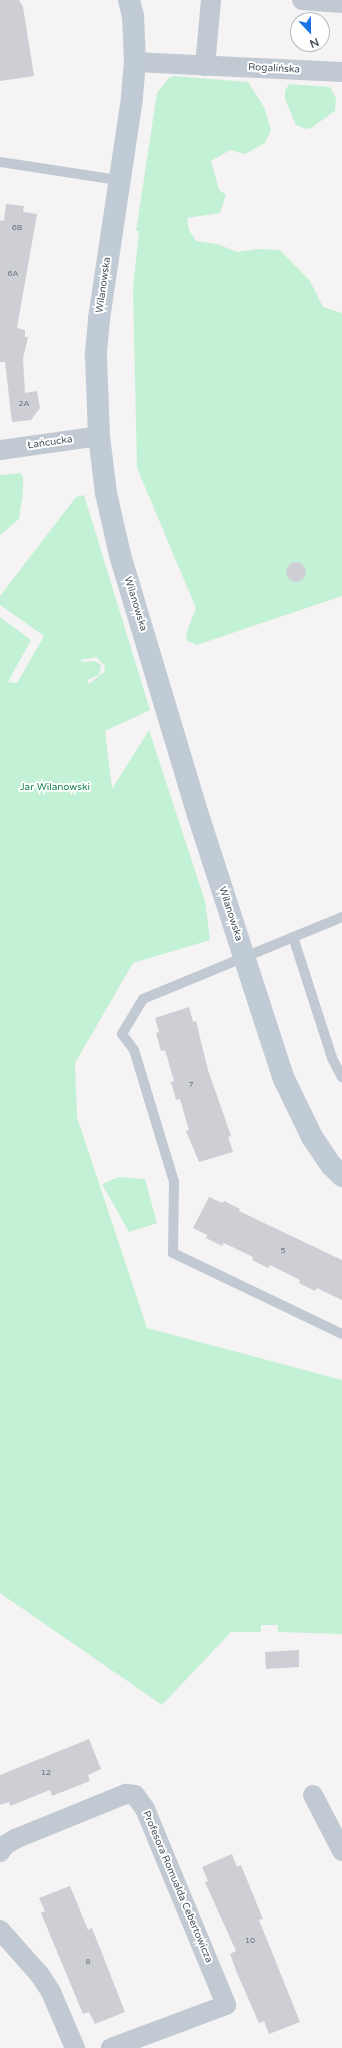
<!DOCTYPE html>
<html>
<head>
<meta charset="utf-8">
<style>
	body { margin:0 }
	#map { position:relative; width:342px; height:2048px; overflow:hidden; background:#f5f3f3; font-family:"Varela Round",sans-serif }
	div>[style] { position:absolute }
	.green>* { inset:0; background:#c3f1d5 }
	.building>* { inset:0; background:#cdcfd5 }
	.round { border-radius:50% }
	.lane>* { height:10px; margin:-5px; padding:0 5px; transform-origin:5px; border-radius:5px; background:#c1cad2 }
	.street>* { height:20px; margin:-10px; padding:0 10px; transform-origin:10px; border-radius:10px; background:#c1cad2 }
	.secondary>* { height:22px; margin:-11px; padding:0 11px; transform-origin:11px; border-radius:11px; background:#c1cbd6 }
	span { translate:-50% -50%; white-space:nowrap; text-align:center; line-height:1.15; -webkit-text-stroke:4px #fff; paint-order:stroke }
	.number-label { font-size:8px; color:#6b747e }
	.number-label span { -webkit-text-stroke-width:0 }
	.street-label { font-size:10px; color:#4a5661 }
	.park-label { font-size:10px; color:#17864f }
	.north { position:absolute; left:290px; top:12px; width:40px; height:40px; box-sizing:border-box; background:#fff; border:1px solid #b7bbc0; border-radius:50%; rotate:158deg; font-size:11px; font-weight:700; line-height:16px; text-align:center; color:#4a5661 }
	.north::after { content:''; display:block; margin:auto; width:14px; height:18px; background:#1a73e8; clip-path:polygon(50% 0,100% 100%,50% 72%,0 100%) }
</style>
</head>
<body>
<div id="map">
	<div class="green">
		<div style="clip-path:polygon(174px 76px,248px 82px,264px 107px,271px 130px,265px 143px,245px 154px,230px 150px,211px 161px,219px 190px,226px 195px,220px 213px,187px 218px,189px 230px,196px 241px,217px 244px,237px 252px,258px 249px,280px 250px,310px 281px,323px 307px,342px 313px,342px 596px,197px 645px,187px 641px,186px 634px,196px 608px,137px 468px,133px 288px,139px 231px,136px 231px,157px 93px,169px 78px)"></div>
		<div style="clip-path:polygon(289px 84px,330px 87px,336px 98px,335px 111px,311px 128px,306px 129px,296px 125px,285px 99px,285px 91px)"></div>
		<div style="clip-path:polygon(20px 473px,23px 477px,23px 492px,19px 519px,0 535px,0 475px)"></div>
		<div style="clip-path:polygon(evenodd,84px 495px,150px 710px,105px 731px,112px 789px,149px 730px,205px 901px,210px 940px,133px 963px,75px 1063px,77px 1117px,147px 1328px,342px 1380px,342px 1634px,278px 1632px,278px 1625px,261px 1625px,261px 1632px,231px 1632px,162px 1705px,0 1593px,0 617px,31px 640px,8px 682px,17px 683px,44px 636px,0 605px,0 596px,76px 497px,84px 495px,96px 657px,105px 666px,104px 672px,89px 684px,87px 680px,99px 675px,101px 665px,95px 661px,82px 662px,81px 660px,96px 657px)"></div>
		<div style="clip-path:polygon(119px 1177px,145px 1179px,157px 1223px,129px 1232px,102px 1184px)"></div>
	</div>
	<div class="building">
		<div style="clip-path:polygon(0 0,19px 0,23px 7px,34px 76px,0 81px)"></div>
		<div style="clip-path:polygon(6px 204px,24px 206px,23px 212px,37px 214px,17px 328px,25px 330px,25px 337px,28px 337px,23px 359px,25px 393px,37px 391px,40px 408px,31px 420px,12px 422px,5px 362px,0 362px,0 220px,4px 221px)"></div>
		<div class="round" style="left:286px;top:562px;width:20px;height:20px"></div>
		<div style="clip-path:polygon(189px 1007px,193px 1022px,196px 1021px,208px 1070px,231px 1136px,228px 1137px,233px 1152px,199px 1162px,186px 1131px,189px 1130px,180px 1099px,176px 1100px,171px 1082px,174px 1081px,165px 1050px,161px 1051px,156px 1033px,159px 1032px,155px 1018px)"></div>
		<div style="clip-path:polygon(209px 1197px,222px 1203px,224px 1201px,240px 1209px,239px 1211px,342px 1260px,342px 1300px,317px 1288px,315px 1291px,299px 1283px,300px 1280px,270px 1265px,268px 1268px,252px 1260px,253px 1257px,224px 1243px,222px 1246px,206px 1238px,207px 1235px,193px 1228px)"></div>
		<div style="clip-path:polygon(299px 1650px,299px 1667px,266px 1669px,265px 1652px)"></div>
		<div style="clip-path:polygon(89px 1739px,101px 1769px,88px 1775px,90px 1781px,52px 1796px,50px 1790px,10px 1806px,9px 1802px,0 1805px,0 1775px)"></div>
		<div style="clip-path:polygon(232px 1854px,237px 1867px,241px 1865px,263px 1919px,259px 1920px,300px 2022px,269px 2034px,264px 2021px,259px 2023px,237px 1973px,230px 1954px,236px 1951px,205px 1882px,208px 1881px,202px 1867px)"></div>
		<div style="clip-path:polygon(70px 1886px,88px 1930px,92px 1928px,125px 2012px,95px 2024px,89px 2012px,83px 2014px,41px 1913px,45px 1911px,39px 1898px)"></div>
	</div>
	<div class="lane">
		<div style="left:0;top:162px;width:119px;rotate:8.7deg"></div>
		<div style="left:342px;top:917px;width:215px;rotate:157.6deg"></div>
		<div style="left:143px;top:999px;width:41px;rotate:121deg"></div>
		<div style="left:122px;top:1034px;width:20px;rotate:53deg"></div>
		<div style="left:134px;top:1050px;width:138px;rotate:73.1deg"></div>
		<div style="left:174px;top:1182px;width:71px;rotate:90.8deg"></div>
		<div style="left:173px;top:1253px;width:187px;rotate:25.6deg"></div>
		<div style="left:293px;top:937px;width:127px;rotate:72.1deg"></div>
		<div style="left:332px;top:1058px;width:22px;rotate:63deg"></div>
	</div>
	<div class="street">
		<div style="left:302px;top:0;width:40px;rotate:4.3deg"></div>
		<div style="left:135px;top:62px;width:207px;rotate:2.8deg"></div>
		<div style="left:205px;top:66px;width:66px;rotate:-84.8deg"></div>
		<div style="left:0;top:450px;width:100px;rotate:-8deg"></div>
		<div style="left:313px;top:1795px;width:63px;rotate:62.6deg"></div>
		<div style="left:0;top:1852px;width:9px;rotate:-54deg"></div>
		<div style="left:5px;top:1845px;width:12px;rotate:-31deg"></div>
		<div style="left:15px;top:1839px;width:120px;rotate:-22.1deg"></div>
		<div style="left:126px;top:1794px;width:9px;rotate:6deg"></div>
		<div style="left:135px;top:1795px;width:17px;rotate:54deg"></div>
		<div style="left:145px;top:1809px;width:212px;rotate:67.5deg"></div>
		<div style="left:226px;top:2005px;width:123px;rotate:159.5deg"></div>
		<div style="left:0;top:1930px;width:60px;rotate:48.4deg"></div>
		<div style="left:40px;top:1975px;width:20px;rotate:57deg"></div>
		<div style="left:51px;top:1992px;width:61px;rotate:66.8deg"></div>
	</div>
	<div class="secondary">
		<div style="left:129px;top:0;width:16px;rotate:76deg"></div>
		<div style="left:133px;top:16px;width:46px;rotate:87.5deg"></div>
		<div style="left:135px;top:62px;width:36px;rotate:95deg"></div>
		<div style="left:132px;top:98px;width:223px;rotate:98.5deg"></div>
		<div style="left:99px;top:319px;width:38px;rotate:95deg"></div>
		<div style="left:96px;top:357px;width:79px;rotate:87.8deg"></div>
		<div style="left:99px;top:436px;width:57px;rotate:83deg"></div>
		<div style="left:106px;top:493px;width:64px;rotate:77.3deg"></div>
		<div style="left:120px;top:555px;width:271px;rotate:73.3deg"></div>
		<div style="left:198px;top:815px;width:278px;rotate:72deg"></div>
		<div style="left:284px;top:1079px;width:64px;rotate:64.2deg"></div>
		<div style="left:312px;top:1137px;width:34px;rotate:56deg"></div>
		<div style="left:331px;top:1165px;width:16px;rotate:45deg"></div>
	</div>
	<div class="number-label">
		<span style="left:17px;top:228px">6B</span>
		<span style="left:13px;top:274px">6A</span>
		<span style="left:24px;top:404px">2A</span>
		<span style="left:191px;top:1085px">7</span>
		<span style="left:283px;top:1251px">5</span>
		<span style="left:46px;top:1773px">12</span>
		<span style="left:250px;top:1941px">10</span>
		<span style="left:88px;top:1962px">8</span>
	</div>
	<div class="street-label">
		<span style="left:274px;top:69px;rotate:3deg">Rogalińska</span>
		<span style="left:104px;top:285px;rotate:-82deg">Wilanowska</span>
		<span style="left:50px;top:443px;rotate:-8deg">Łańcucka</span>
		<span style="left:135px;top:604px;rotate:73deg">Wilanowska</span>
		<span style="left:230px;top:914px;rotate:72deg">Wilanowska</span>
		<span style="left:177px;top:1887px;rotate:67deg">Profesora Romualda Cebertowicza</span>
	</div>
	<div class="park-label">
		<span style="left:55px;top:788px">Jar Wilanowski</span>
	</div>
	<div class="north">N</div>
</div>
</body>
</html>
